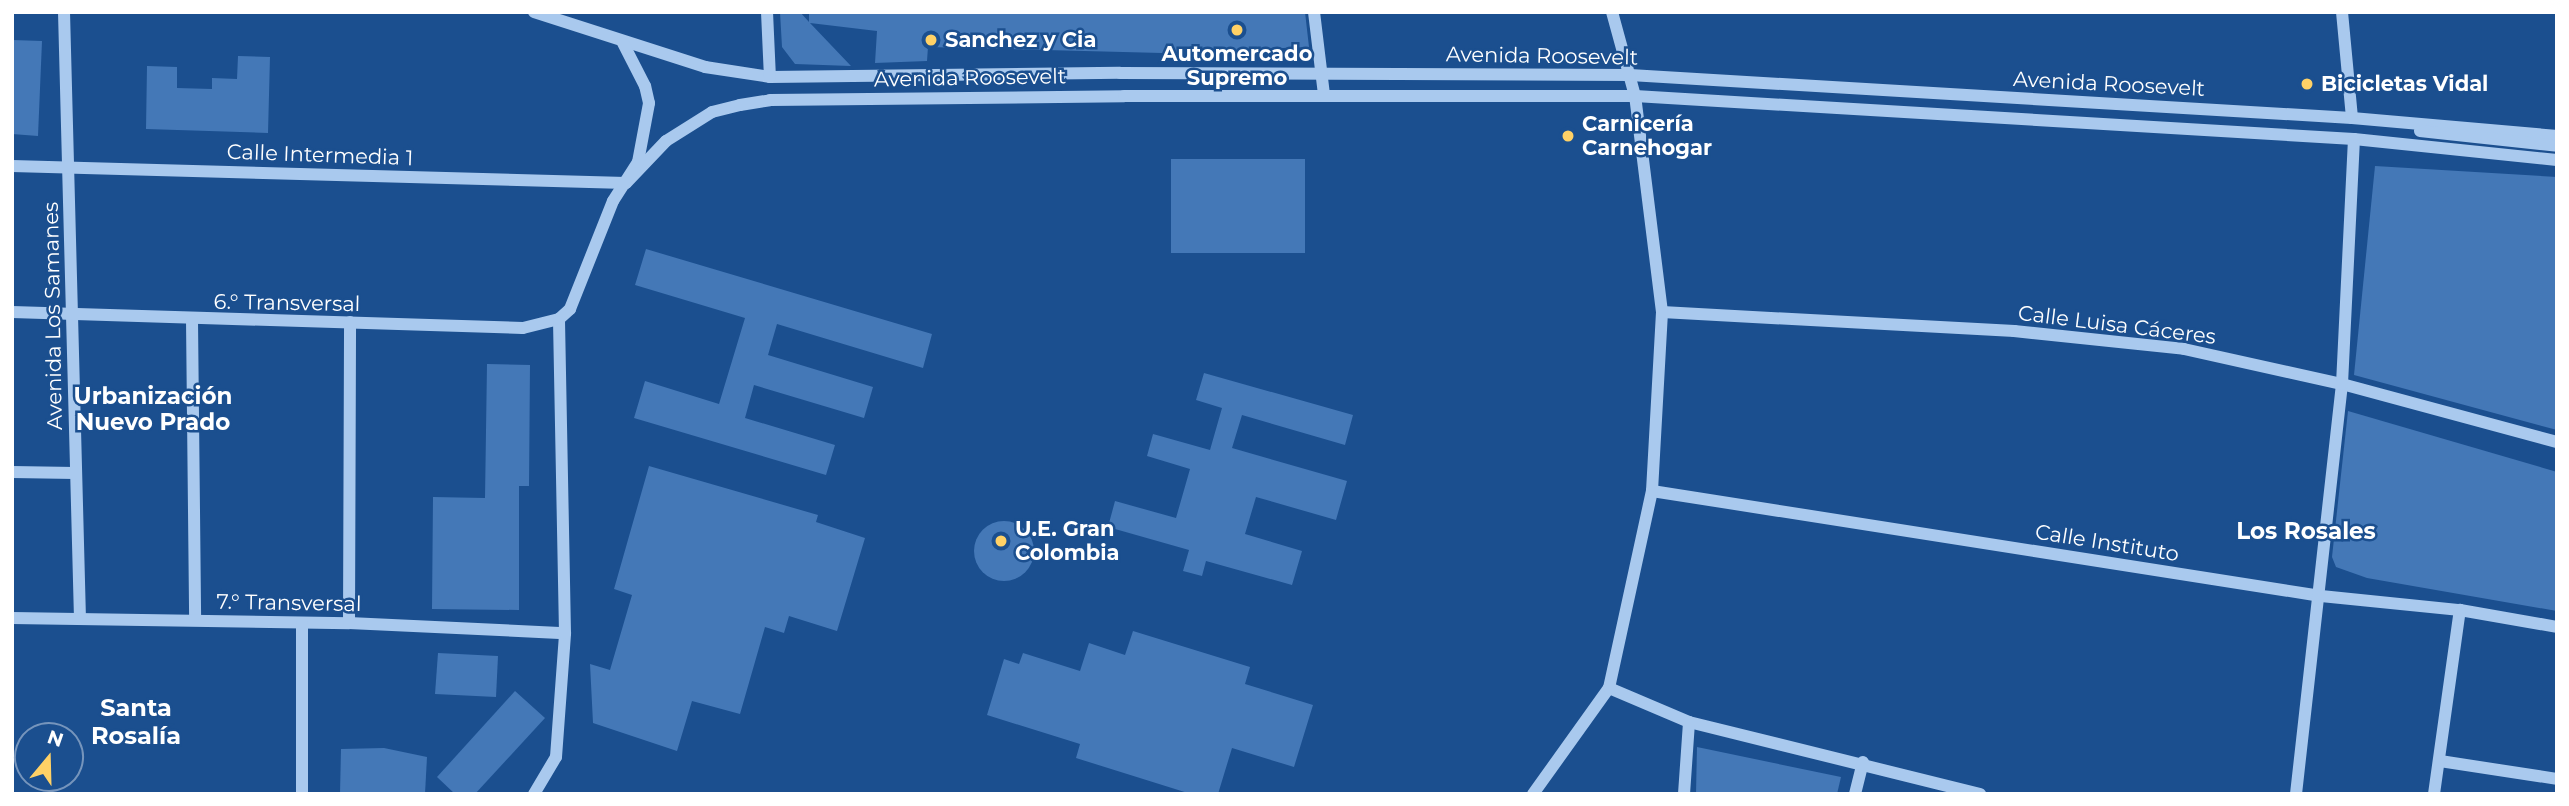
<!DOCTYPE html>
<html>
<head>
<meta charset="utf-8">
<style>
	body { margin:0 }
	#map { position:relative; width:2569px; height:806px; overflow:hidden; background:#1b4f8f; font-family:Montserrat,sans-serif }
	div>[style] { position:absolute }
	.building>* { inset:0; background:#4478b7 }
	.round { border-radius:50% }
	.minor>* { height:12px; margin:-6px; padding:0 6px; transform-origin:6px; border-radius:6px; background:#a9c9ee }
	.dots>* { width:19px; height:19px; translate:-50% -50%; box-sizing:border-box; border:4px solid #1b4f8f; border-radius:50% }
	span { translate:-50% -50%; white-space:nowrap; text-align:center; line-height:1.15; -webkit-text-stroke:5px #1b4f8f; paint-order:stroke }
	.poi-label { font-size:21px; color:#fff; font-weight:700 }
	.left { translate:0 -50%; text-align:left }
	.street-label { font-size:21px; color:#fff }
	.neighbourhood-label { font-size:23px; color:#fff; font-weight:700 }
	.quarter-label { font-size:24px; color:#fff; font-weight:700 }
	.frame { position:absolute; inset:0; border:14px solid #fff; pointer-events:none }
	.north { position:absolute; left:14px; top:722px; width:70px; height:70px; box-sizing:border-box; background:#1b4f8f; border:2px solid #7695bc; border-radius:50%; rotate:19deg; font-size:19px; font-weight:700; line-height:28px; text-align:center; color:#fff }
	.north::after { content:''; display:block; margin:auto; width:24px; height:32px; background:#ffd166; clip-path:polygon(50% 0,100% 100%,50% 72%,0 100%) }
</style>
</head>
<body>
<div id="map">
	<div class="building">
		<div style="clip-path:polygon(780px 12px,800px 12px,809px 22px,809px 12px,1305px 12px,1309px 47px,1162px 53px,928px 47px,927px 61px,875px 63px,877px 31px,810px 23px,851px 66px,795px 64px,782px 47px)"></div>
		<div style="clip-path:polygon(12px 40px,42px 41px,38px 136px,12px 134px)"></div>
		<div style="clip-path:polygon(238px 56px,270px 57px,268px 133px,146px 129px,147px 66px,177px 67px,177px 88px,212px 89px,212px 78px,237px 79px)"></div>
		<div style="clip-path:polygon(1171px 159px,1305px 159px,1305px 253px,1171px 253px)"></div>
		<div style="clip-path:polygon(2375px 166px,2557px 177px,2557px 430px,2354px 375px)"></div>
		<div style="clip-path:polygon(646px 249px,932px 334px,923px 368px,777px 324px,768px 355px,873px 387px,864px 418px,754px 385px,745px 418px,835px 445px,826px 475px,634px 418px,645px 381px,719px 404px,745px 318px,635px 285px)"></div>
		<div style="clip-path:polygon(487px 364px,530px 365px,529px 486px,519px 486px,519px 610px,432px 609px,433px 497px,485px 498px)"></div>
		<div style="clip-path:polygon(1204px 373px,1353px 415px,1345px 445px,1242px 415px,1232px 448px,1347px 481px,1336px 520px,1256px 497px,1245px 534px,1302px 551px,1292px 585px,1206px 561px,1202px 576px,1183px 571px,1189px 550px,1108px 527px,1115px 501px,1176px 518px,1190px 469px,1147px 456px,1153px 434px,1210px 450px,1222px 408px,1196px 400px)"></div>
		<div style="clip-path:polygon(2348px 411px,2557px 472px,2557px 611px,2367px 578px,2336px 567px,2332px 557px)"></div>
		<div style="clip-path:polygon(649px 466px,818px 515px,816px 522px,865px 538px,837px 631px,789px 616px,784px 633px,765px 627px,740px 714px,692px 701px,677px 751px,593px 723px,590px 664px,610px 670px,632px 595px,614px 589px)"></div>
		<div class="round" style="left:974px;top:521px;width:60px;height:60px"></div>
		<div style="clip-path:polygon(1133px 631px,1250px 667px,1245px 684px,1313px 705px,1294px 767px,1232px 748px,1218px 794px,1191px 794px,1076px 758px,1080px 744px,987px 715px,1004px 659px,1019px 664px,1023px 653px,1080px 671px,1089px 643px,1125px 655px)"></div>
		<div style="clip-path:polygon(438px 653px,498px 656px,496px 697px,435px 694px)"></div>
		<div style="clip-path:polygon(515px 691px,545px 718px,475px 794px,455px 794px,437px 777px)"></div>
		<div style="clip-path:polygon(1697px 747px,1841px 777px,1837px 794px,1696px 794px)"></div>
		<div style="clip-path:polygon(384px 748px,427px 757px,425px 794px,340px 794px,341px 749px)"></div>
	</div>
	<div class="minor">
		<div style="left:64px;top:12px;width:607px;rotate:88.49deg"></div>
		<div style="left:534px;top:12px;width:180px;rotate:17.8deg"></div>
		<div style="left:705px;top:67px;width:66px;rotate:8.7deg"></div>
		<div style="left:770px;top:77px;width:350px;rotate:-0.7deg"></div>
		<div style="left:1120px;top:73px;width:510px;rotate:0.22deg"></div>
		<div style="left:1630px;top:75px;width:723px;rotate:3.41deg"></div>
		<div style="left:2352px;top:118px;width:206px;rotate:5deg"></div>
		<div style="left:767px;top:12px;width:65px;rotate:87.4deg"></div>
		<div style="left:1314px;top:12px;width:84px;rotate:83.1deg"></div>
		<div style="left:2342px;top:12px;width:106px;rotate:84.6deg"></div>
		<div style="left:2420px;top:131px;width:138px;rotate:6.2deg"></div>
		<div style="left:12px;top:166px;width:614px;rotate:1.59deg"></div>
		<div style="left:626px;top:183px;width:58px;rotate:-46.4deg"></div>
		<div style="left:666px;top:141px;width:54px;rotate:-32.2deg"></div>
		<div style="left:712px;top:112px;width:29px;rotate:-14deg"></div>
		<div style="left:740px;top:105px;width:30px;rotate:-9deg"></div>
		<div style="left:770px;top:100px;width:354px;rotate:-0.6deg"></div>
		<div style="left:1124px;top:96px;width:511px"></div>
		<div style="left:1635px;top:96px;width:720px;rotate:3.42deg"></div>
		<div style="left:2354px;top:139px;width:204px;rotate:5.9deg"></div>
		<div style="left:12px;top:312px;width:511px;rotate:1.79deg"></div>
		<div style="left:523px;top:328px;width:37px;rotate:-14deg"></div>
		<div style="left:1662px;top:312px;width:353px;rotate:3.1deg"></div>
		<div style="left:2014px;top:331px;width:171px;rotate:6deg"></div>
		<div style="left:2184px;top:349px;width:162px;rotate:12.5deg"></div>
		<div style="left:2342px;top:384px;width:223px;rotate:15.1deg"></div>
		<div style="left:192px;top:320px;width:300px;rotate:89.4deg"></div>
		<div style="left:12px;top:472px;width:63px;rotate:0.9deg"></div>
		<div style="left:1652px;top:491px;width:677px;rotate:8.92deg"></div>
		<div style="left:2321px;top:596px;width:140px;rotate:5.8deg"></div>
		<div style="left:2460px;top:610px;width:98px;rotate:9.9deg"></div>
		<div style="left:12px;top:618px;width:337px;rotate:0.9deg"></div>
		<div style="left:349px;top:623px;width:216px;rotate:2.7deg"></div>
		<div style="left:349px;top:623px;width:301px;rotate:-89.8deg"></div>
		<div style="left:1609px;top:688px;width:87px;rotate:23deg"></div>
		<div style="left:1689px;top:722px;width:300px;rotate:13.9deg"></div>
		<div style="left:2440px;top:761px;width:118px;rotate:8.7deg"></div>
		<div style="left:302px;top:794px;width:170px;rotate:-90deg"></div>
		<div style="left:534px;top:794px;width:43px;rotate:-59.3deg"></div>
		<div style="left:556px;top:757px;width:124px;rotate:-85.8deg"></div>
		<div style="left:565px;top:633px;width:314px;rotate:-91.1deg"></div>
		<div style="left:559px;top:319px;width:15px;rotate:-42deg"></div>
		<div style="left:570px;top:309px;width:116px;rotate:-68.3deg"></div>
		<div style="left:613px;top:201px;width:46px;rotate:-57.3deg"></div>
		<div style="left:638px;top:162px;width:60px;rotate:-79.4deg"></div>
		<div style="left:649px;top:103px;width:17px;rotate:-103deg"></div>
		<div style="left:645px;top:86px;width:48px;rotate:-117.1deg"></div>
		<div style="left:1533px;top:794px;width:130px;rotate:-54.4deg"></div>
		<div style="left:1609px;top:688px;width:202px;rotate:-77.7deg"></div>
		<div style="left:1652px;top:491px;width:179px;rotate:-86.8deg"></div>
		<div style="left:1662px;top:312px;width:218px;rotate:-97.1deg"></div>
		<div style="left:1635px;top:96px;width:87px;rotate:-105.3deg"></div>
		<div style="left:1684px;top:794px;width:72px;rotate:-86deg"></div>
		<div style="left:1855px;top:794px;width:33px;rotate:-76deg"></div>
		<div style="left:2296px;top:794px;width:413px;rotate:-83.6deg"></div>
		<div style="left:2342px;top:384px;width:245px;rotate:-87.2deg"></div>
		<div style="left:2434px;top:794px;width:186px;rotate:-82deg"></div>
	</div>
	<div class="dots">
		<div style="left:1237px;top:30px;background:#ffd166"></div>
		<div style="left:931px;top:40px;background:#ffd166"></div>
		<div style="left:2307px;top:84px;background:#ffd166"></div>
		<div style="left:1568px;top:136px;background:#ffd166"></div>
		<div style="left:1001px;top:541px;background:#ffd166"></div>
	</div>
	<div class="poi-label">
		<span class="left" style="left:945px;top:40px">Sanchez y Cia</span>
		<span style="left:1237px;top:66px">Automercado<br>Supremo</span>
		<span class="left" style="left:2321px;top:84px">Bicicletas Vidal</span>
		<span class="left" style="left:1582px;top:136px">Carnicería<br>Carnehogar</span>
		<span class="left" style="left:1015px;top:541px">U.E. Gran<br>Colombia</span>
	</div>
	<div class="street-label">
		<span style="left:1542px;top:56px;rotate:1deg">Avenida Roosevelt</span>
		<span style="left:970px;top:78px;rotate:-1deg">Avenida Roosevelt</span>
		<span style="left:2109px;top:84px;rotate:3deg">Avenida Roosevelt</span>
		<span style="left:320px;top:155px;rotate:2deg">Calle Intermedia 1</span>
		<span style="left:287px;top:303px;rotate:1deg">6.° Transversal</span>
		<span style="left:53px;top:316px;rotate:-91deg">Avenida Los Samanes</span>
		<span style="left:2117px;top:325px;rotate:7deg">Calle Luisa Cáceres</span>
		<span style="left:2107px;top:543px;rotate:9deg">Calle Instituto</span>
		<span style="left:289px;top:603px;rotate:1deg">7.° Transversal</span>
	</div>
	<div class="neighbourhood-label">
		<span style="left:153px;top:409px">Urbanización<br>Nuevo Prado</span>
		<span style="left:2306px;top:531px">Los Rosales</span>
	</div>
	<div class="quarter-label">
		<span style="left:136px;top:722px">Santa<br>Rosalía</span>
	</div>
	<div class="frame"></div>
	<div class="north">N</div>
</div>
</body>
</html>
